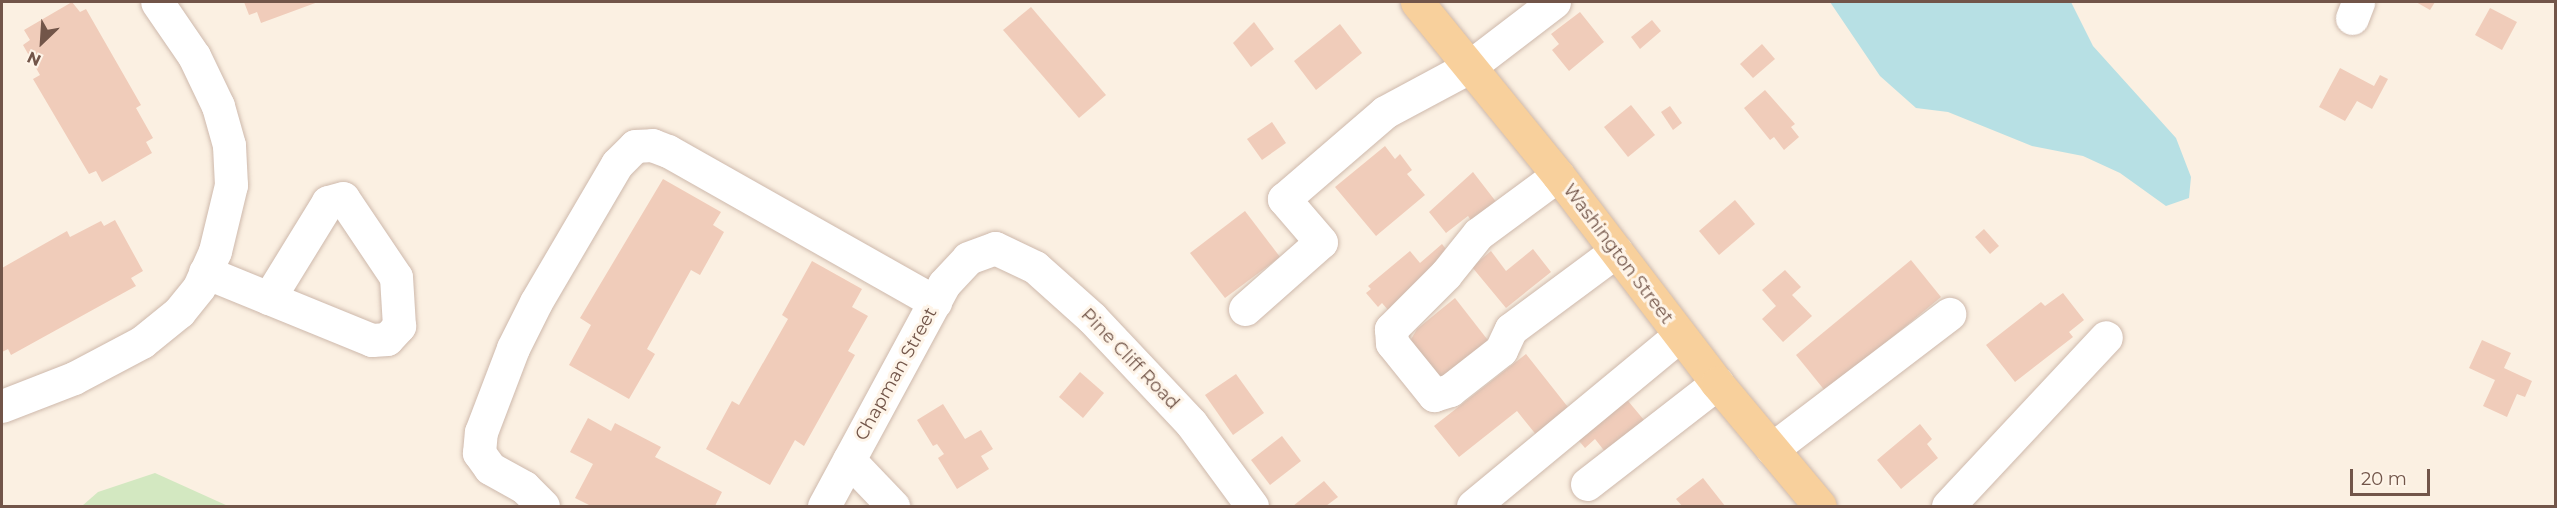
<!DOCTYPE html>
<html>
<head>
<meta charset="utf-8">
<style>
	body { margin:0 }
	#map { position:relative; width:2557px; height:508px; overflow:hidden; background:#fbf0e2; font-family:Montserrat,sans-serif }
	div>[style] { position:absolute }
	.green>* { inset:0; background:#d3e8c1 }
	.water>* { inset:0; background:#b7e0e4 }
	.building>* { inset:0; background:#f0ccba }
	.roads { filter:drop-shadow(0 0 2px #ceb9ac) drop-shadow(0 0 2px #ceb9ac) }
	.minor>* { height:33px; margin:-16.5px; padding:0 16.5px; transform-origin:16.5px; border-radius:16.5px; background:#fff }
	.major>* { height:33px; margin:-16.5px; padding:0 16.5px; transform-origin:16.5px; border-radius:16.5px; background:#f8d09c }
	span { translate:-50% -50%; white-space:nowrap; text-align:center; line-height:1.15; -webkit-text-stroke:6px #fef4e8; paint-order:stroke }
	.street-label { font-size:18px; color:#725549 }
	.frame { position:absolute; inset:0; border:3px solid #725549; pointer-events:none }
	.north { position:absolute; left:12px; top:12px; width:60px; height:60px; -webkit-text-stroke:4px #fef4e8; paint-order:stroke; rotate:205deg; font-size:16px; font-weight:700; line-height:24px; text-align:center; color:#725549 }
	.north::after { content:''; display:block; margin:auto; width:21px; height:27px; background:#725549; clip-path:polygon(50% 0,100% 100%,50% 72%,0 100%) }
	.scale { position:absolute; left:2350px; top:469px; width:80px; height:27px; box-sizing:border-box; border:3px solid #725549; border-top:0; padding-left:8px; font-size:18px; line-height:21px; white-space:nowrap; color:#725549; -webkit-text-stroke:4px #fef4e8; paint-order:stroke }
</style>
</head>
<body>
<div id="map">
	<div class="green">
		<div style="clip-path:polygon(155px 473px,228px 506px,82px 506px,98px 492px)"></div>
	</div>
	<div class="water">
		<div style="clip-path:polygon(1830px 2px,2071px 2px,2093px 46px,2176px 138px,2191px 177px,2189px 198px,2166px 206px,2120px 173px,2083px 156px,2032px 146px,1948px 112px,1916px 108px,1880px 76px)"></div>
	</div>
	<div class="building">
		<div style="clip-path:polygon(72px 2px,80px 12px,86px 9px,141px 105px,136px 108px,153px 138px,146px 142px,152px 153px,102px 182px,96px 171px,89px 174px,33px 79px,40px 75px,23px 45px,30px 40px,24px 30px)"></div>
		<div style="clip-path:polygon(244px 2px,318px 2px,261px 23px,257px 12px,249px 15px)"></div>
		<div style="clip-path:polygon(2416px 2px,2435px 2px,2430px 10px)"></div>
		<div style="clip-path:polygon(1031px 7px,1106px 95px,1079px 118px,1003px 30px)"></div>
		<div style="clip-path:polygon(2490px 8px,2517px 22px,2502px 50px,2475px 35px)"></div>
		<div style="clip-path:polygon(1580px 12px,1604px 42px,1569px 71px,1552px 50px,1559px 44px,1551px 34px)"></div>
		<div style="clip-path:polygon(1652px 20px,1661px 31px,1640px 49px,1631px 37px)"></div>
		<div style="clip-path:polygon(1254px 22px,1274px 49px,1251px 67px,1233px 43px)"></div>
		<div style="clip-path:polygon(1340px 24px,1362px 53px,1316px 90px,1294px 61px)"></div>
		<div style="clip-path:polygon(1762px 44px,1775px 59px,1753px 78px,1740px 64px)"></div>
		<div style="clip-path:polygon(2340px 68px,2374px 86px,2380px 75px,2388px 79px,2372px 109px,2357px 101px,2345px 121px,2319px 107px)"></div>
		<div style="clip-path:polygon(1765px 90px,1795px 124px,1791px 127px,1799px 137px,1784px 150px,1774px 137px,1770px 140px,1744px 108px)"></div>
		<div style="clip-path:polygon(1631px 105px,1655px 135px,1628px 157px,1604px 127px)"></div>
		<div style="clip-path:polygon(1670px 106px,1682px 123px,1673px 130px,1661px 112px)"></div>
		<div style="clip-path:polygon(1272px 122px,1286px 143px,1262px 160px,1247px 139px)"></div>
		<div style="clip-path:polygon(1385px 146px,1395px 159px,1400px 154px,1412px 170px,1407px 174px,1425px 195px,1376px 236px,1335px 187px)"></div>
		<div style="clip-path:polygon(1473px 172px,1497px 203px,1473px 223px,1468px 216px,1446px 233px,1429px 212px)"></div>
		<div style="clip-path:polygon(663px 179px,721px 212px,713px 225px,724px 232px,700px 275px,691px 270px,647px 349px,655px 354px,629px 399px,569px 365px,591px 325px,580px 318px)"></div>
		<div style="clip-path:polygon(1735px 200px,1755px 224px,1719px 255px,1699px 231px)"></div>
		<div style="clip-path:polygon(1245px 211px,1280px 257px,1225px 298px,1190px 253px)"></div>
		<div style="clip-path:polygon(115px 220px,143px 271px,131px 278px,136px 286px,11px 355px,8px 349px,2px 352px,2px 268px,67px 231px,70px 237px,101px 221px,104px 226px)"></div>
		<div style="clip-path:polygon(1984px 229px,1999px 246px,1990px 254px,1975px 237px)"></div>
		<div style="clip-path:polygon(1442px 244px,1452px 257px,1388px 310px,1382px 303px,1378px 307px,1366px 293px,1371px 289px,1368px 286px,1410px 251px,1420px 263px)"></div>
		<div style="clip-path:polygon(1533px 249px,1551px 272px,1506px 308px,1472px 267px,1491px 251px,1506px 271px)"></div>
		<div style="clip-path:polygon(1911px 260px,1941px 297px,1826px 392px,1796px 355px)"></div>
		<div style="clip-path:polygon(812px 261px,862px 289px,852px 307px,868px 316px,848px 351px,855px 355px,804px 446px,795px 440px,770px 485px,706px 449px,732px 401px,739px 405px,788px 319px,782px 315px)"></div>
		<div style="clip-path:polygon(1785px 270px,1801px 287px,1792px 295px,1812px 316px,1783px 342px,1762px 319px,1776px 306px,1762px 290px)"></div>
		<div style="clip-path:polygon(2063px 293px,2084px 320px,2069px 332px,2073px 337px,2015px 382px,1986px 345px,2041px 302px,2045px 306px)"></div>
		<div style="clip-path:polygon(1455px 298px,1494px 348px,1456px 377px,1439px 377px,1410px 341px,1417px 329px)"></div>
		<div style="clip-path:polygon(2482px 340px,2511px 353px,2504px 368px,2532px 381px,2525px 397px,2517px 394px,2507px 417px,2483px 406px,2495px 380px,2469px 368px)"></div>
		<div style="clip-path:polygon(1526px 354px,1575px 416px,1542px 442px,1517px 411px,1459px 457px,1434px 426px)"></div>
		<div style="clip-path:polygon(1080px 372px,1104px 393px,1083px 418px,1059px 397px)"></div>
		<div style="clip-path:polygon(1236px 374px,1264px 413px,1233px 435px,1205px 395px)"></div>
		<div style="clip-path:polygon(1618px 389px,1649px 426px,1610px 458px,1595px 439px,1585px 448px,1569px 429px)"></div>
		<div style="clip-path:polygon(943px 404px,965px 439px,981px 430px,993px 449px,981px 456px,989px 469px,957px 489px,938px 458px,944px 454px,937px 444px,933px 446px,917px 420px)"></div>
		<div style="clip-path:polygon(588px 418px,611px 431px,615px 423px,661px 447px,655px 457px,722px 492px,715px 506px,591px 506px,575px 498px,593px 464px,570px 452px)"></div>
		<div style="clip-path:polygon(1920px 424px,1932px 439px,1927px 444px,1938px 458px,1901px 489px,1877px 460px)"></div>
		<div style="clip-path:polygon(1282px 436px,1301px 461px,1270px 485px,1251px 460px)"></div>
		<div style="clip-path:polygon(1703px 478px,1725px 506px,1682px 506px,1676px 499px)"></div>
		<div style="clip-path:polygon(1324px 481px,1338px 497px,1326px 506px,1293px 506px)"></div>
	</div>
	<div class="roads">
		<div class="minor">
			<div style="left:2352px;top:18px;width:17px;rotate:-69deg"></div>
			<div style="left:1558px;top:175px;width:99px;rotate:143.6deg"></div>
			<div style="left:1478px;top:234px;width:51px;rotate:128.7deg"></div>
			<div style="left:1446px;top:274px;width:78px;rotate:135deg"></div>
			<div style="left:1391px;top:329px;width:14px;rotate:86deg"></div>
			<div style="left:1392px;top:343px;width:67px;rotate:51.1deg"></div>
			<div style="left:1434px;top:395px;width:17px;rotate:-17deg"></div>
			<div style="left:1450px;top:390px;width:65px;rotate:-38.1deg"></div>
			<div style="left:1501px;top:350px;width:23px;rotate:-65deg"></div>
			<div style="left:1511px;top:329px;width:131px;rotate:-36.6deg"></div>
			<div style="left:205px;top:272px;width:180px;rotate:22.2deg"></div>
			<div style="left:372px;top:340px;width:15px;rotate:-4deg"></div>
			<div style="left:387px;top:339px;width:18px;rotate:-47deg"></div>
			<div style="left:399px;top:326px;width:49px;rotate:-93.5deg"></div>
			<div style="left:396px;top:277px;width:95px;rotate:-123.9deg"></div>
			<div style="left:343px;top:198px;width:16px;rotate:165deg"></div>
			<div style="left:328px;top:202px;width:113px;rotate:121.6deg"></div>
			<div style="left:1245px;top:309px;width:101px;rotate:-41.4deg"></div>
			<div style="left:1321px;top:242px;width:57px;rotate:-130.7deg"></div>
			<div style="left:1284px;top:199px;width:133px;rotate:-40.7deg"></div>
			<div style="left:1385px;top:112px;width:95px;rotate:-28.2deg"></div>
			<div style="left:1469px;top:67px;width:107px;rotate:-37.4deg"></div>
			<div style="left:2px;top:406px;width:77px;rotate:-21.3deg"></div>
			<div style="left:74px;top:378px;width:77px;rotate:-27.9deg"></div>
			<div style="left:142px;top:342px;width:48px;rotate:-39deg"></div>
			<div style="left:179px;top:312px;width:32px;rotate:-51deg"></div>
			<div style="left:199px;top:287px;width:39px;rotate:-66deg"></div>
			<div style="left:215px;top:251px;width:68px;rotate:-76.4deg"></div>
			<div style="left:231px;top:185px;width:40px;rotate:-92.9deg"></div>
			<div style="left:229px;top:145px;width:41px;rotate:-105.8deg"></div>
			<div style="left:218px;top:106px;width:55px;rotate:-115.6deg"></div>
			<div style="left:194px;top:56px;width:65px;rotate:-124.4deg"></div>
			<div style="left:1772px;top:449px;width:223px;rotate:-37.3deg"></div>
			<div style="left:849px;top:460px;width:64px;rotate:46.3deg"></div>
			<div style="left:1587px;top:484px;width:165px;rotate:-37.8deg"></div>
			<div style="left:543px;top:506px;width:27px;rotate:-135deg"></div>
			<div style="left:524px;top:487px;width:39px;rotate:-151deg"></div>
			<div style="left:490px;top:468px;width:19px;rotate:-126deg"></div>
			<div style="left:479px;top:453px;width:21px;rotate:-85deg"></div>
			<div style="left:481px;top:432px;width:90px;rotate:-69.1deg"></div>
			<div style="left:513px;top:348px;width:51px;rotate:-63.4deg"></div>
			<div style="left:536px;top:302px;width:160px;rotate:-59.6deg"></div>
			<div style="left:617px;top:164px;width:25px;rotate:-45deg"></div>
			<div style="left:635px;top:146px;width:17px;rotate:-3deg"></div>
			<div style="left:652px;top:145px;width:17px;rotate:21deg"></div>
			<div style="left:668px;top:151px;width:307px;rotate:29.5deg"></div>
			<div style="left:824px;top:506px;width:252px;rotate:-61.6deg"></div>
			<div style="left:944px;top:284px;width:35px;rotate:-47deg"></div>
			<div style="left:968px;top:258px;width:29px;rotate:-20deg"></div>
			<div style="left:995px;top:248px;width:44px;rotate:25.4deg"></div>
			<div style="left:1035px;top:267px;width:76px;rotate:41.8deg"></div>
			<div style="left:1092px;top:318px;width:144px;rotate:46.7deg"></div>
			<div style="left:1191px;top:423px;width:103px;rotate:53.7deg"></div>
			<div style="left:1473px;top:506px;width:268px;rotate:-39.6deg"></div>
			<div style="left:1948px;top:506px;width:231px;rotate:-46.9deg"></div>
		</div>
		<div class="major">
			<div style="left:1417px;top:2px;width:223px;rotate:50.8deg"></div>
			<div style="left:1558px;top:175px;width:262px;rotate:52.6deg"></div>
			<div style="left:1717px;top:383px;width:160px;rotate:50.1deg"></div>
		</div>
	</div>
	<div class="street-label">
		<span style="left:1618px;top:254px;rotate:53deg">Washington Street</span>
		<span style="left:1130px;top:359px;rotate:46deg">Pine Cliff Road</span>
		<span style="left:896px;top:374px;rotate:-61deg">Chapman Street</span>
	</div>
	<div class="frame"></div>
	<div class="north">N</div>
	<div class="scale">20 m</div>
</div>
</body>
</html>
